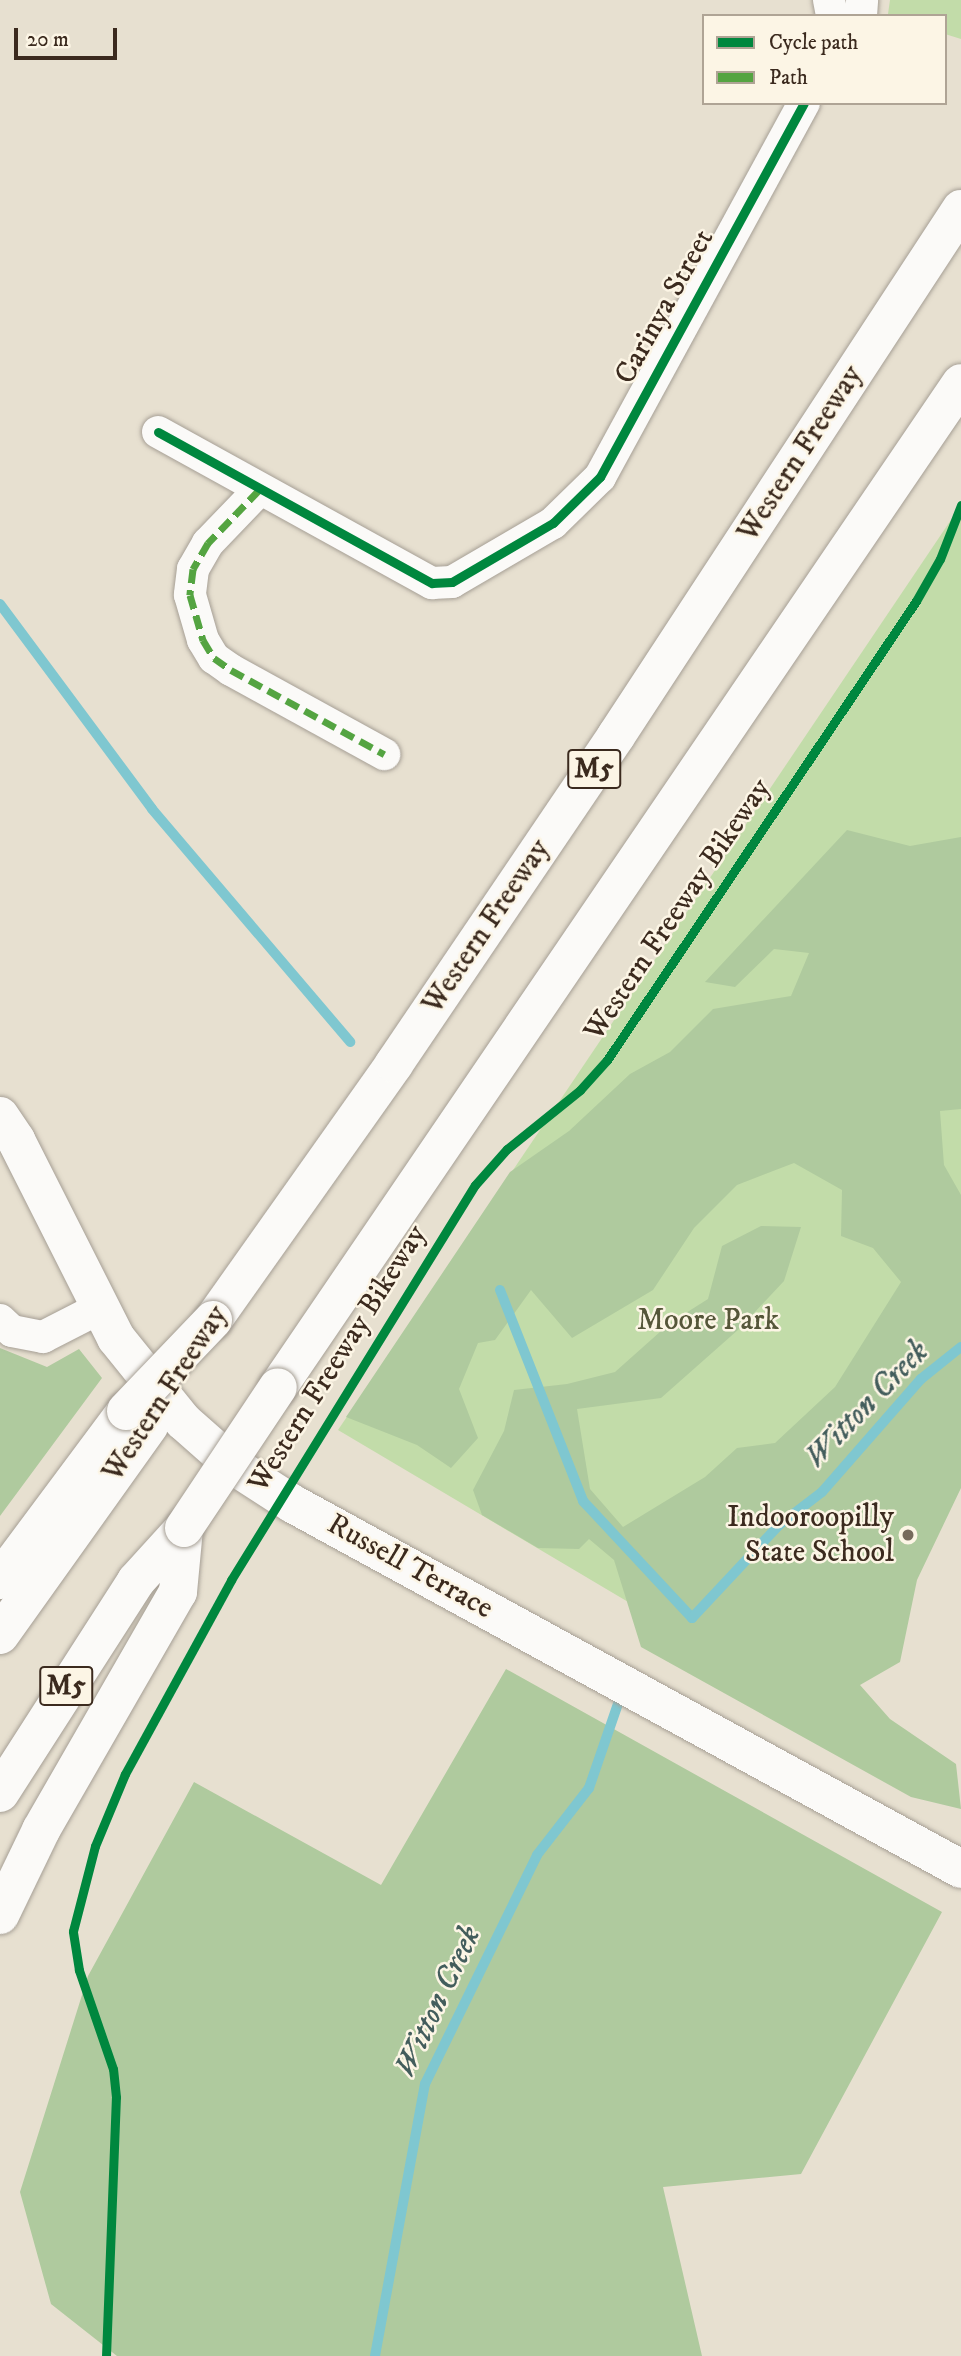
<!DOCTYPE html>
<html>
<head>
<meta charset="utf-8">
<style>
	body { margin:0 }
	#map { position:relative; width:961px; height:2356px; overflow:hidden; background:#e7e0d0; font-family:"IM FELL DW Pica",serif }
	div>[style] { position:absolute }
	.green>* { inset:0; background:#c2dca9 }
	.forest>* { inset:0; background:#afca9e }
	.stream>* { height:10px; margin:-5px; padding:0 5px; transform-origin:5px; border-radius:5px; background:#7fc7d0 }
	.roads { filter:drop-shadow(0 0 2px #a69f95) drop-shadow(0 0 2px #a69f95) }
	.street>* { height:32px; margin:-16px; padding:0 16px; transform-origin:16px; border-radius:16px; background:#fbfaf8 }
	.secondary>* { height:38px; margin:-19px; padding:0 19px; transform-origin:19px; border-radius:19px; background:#fbfaf8 }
	.highway>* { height:38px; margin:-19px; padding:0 19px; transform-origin:19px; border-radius:19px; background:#fbfaf8 }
	.bridges { filter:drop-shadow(0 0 2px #a69f95) drop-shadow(0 0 2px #a69f95) }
	.highway-bridge>* { height:38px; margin:-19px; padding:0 19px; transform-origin:19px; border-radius:19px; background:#fbfaf8 }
	.quiet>* { height:7px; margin-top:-3.5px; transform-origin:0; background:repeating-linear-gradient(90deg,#54a441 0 14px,transparent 0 21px) }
	.cycleway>* { height:9px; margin:-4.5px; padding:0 4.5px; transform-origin:4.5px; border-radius:4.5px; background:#00873e }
	.dots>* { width:19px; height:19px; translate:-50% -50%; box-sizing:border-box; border:4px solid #fcf5e5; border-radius:50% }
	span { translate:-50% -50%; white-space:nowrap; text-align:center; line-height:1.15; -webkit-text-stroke:5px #fcf5e5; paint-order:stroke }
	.shield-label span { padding:2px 5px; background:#fcf5e5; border:2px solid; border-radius:5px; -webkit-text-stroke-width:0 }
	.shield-label { font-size:28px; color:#3b2a1e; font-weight:700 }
	.street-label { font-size:30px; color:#3b2a1e }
	.park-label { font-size:30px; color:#555639 }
	.poi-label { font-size:30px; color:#3b2a1e }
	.right { translate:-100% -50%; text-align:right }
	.water-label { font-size:32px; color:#435d5c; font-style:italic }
	.legend { position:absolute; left:702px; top:14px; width:245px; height:91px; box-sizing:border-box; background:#fcf5e5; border:2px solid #afa495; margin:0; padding:9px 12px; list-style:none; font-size:21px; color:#3b2a1e }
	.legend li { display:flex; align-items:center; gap:14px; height:35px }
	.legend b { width:35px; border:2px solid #afa495 }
	.scale { position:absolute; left:14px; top:28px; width:103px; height:32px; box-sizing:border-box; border:4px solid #3b2a1e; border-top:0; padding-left:9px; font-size:21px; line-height:24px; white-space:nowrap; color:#3b2a1e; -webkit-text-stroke:5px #fcf5e5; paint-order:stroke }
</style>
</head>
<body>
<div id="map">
	<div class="green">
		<div style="clip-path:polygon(890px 0,961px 0,961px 39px,945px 34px,945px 16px,888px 14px)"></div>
		<div style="clip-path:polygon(961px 505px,961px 1396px,748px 1673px,338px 1430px)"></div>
	</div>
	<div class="forest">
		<div style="clip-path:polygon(847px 830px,910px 846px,961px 837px,961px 1109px,940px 1111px,944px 1165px,961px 1195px,961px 1488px,917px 1580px,900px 1662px,860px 1685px,890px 1719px,956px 1764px,961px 1809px,911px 1797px,641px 1647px,614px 1560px,589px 1539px,579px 1549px,538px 1548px,482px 1515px,473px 1490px,504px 1431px,514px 1390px,567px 1384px,615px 1372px,670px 1323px,708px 1299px,722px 1246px,761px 1226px,801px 1227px,784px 1281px,739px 1329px,661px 1398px,577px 1409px,590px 1489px,623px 1527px,705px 1477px,737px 1448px,775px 1443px,835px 1387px,901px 1282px,873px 1248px,841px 1236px,842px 1190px,794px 1163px,737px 1185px,694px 1228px,653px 1290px,572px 1338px,531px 1290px,495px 1340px,478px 1343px,459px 1389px,478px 1438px,451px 1468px,417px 1445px,346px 1417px,510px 1172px,569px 1131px,630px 1074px,670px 1052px,713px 1009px,791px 996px,809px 953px,774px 949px,735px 987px,705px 982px)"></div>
		<div style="clip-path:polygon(0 1348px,47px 1367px,79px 1349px,102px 1378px,0 1516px)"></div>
		<div style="clip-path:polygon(506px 1669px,942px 1912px,801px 2174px,663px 2187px,702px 2356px,117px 2356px,51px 2304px,20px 2192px,88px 1976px,194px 1782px,381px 1885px)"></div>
	</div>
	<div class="stream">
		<div style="left:0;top:604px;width:255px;rotate:53.4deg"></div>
		<div style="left:152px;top:809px;width:306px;rotate:49.6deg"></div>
		<div style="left:500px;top:1290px;width:227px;rotate:68.5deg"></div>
		<div style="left:583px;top:1501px;width:160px;rotate:47deg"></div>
		<div style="left:692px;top:1618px;width:127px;rotate:-46.9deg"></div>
		<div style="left:779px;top:1525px;width:54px;rotate:-37.5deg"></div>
		<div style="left:822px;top:1492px;width:150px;rotate:-48.8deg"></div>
		<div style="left:921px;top:1379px;width:51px;rotate:-38.7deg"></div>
		<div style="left:375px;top:2356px;width:277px;rotate:-79.6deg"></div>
		<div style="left:425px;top:2084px;width:255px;rotate:-63.9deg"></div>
		<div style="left:537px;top:1855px;width:85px;rotate:-52.2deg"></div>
		<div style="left:589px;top:1788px;width:95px;rotate:-71deg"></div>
	</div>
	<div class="roads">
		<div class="street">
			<div style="left:829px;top:0;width:16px;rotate:79deg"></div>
			<div style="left:861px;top:16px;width:16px;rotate:-86deg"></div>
			<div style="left:158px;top:432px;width:313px;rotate:28.9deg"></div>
			<div style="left:432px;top:583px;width:20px;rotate:-3deg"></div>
			<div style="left:452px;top:582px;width:117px;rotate:-30.3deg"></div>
			<div style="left:553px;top:523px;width:66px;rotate:-44.4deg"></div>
			<div style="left:600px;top:477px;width:426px;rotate:-61.4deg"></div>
			<div style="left:259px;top:490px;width:74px;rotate:133.9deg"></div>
			<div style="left:208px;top:543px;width:30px;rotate:120deg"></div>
			<div style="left:193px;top:569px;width:26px;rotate:97deg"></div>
			<div style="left:190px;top:595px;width:47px;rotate:73.9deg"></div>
			<div style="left:203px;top:640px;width:21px;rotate:59deg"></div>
			<div style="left:214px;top:658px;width:21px;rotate:35deg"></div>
			<div style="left:231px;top:670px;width:175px;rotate:28.8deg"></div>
			<div style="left:0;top:1320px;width:16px;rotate:43deg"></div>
			<div style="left:12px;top:1331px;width:32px;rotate:11deg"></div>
			<div style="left:43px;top:1337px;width:62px;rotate:-27deg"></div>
		</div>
		<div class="secondary">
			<div style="left:0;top:1116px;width:29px;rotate:56deg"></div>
			<div style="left:16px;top:1140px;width:222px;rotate:63.2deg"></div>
			<div style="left:116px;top:1338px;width:107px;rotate:51.1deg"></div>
			<div style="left:183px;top:1421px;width:68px;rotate:41.4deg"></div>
			<div style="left:234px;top:1466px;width:70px;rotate:32.8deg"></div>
			<div style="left:293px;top:1504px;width:761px;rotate:28.65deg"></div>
		</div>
		<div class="highway">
			<div style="left:213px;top:1320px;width:314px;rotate:-54.7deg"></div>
			<div style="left:394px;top:1064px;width:396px;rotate:-55.9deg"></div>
			<div style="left:616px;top:736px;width:630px;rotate:-56.79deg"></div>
			<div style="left:278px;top:1387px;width:1214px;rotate:-55.77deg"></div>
			<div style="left:0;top:1580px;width:211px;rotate:-53.3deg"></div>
			<div style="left:0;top:1635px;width:257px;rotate:-54.5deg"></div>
			<div style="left:0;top:1793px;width:252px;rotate:-57.3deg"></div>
			<div style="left:136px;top:1581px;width:72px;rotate:-47.8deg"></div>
			<div style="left:0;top:1915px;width:94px;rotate:-64.2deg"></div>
			<div style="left:41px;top:1830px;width:275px;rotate:-60.1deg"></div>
			<div style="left:178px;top:1592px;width:64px;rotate:-84.6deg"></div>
		</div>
	</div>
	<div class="bridges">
		<div class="highway-bridge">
			<div style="left:126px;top:1411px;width:126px;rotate:-46.3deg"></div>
			<div style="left:184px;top:1528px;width:169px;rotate:-56.3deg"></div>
		</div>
	</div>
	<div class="quiet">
		<div style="left:259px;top:490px;width:74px;rotate:133.9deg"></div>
		<div style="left:208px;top:543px;width:30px;rotate:120deg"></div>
		<div style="left:193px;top:569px;width:26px;rotate:97deg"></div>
		<div style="left:190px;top:595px;width:47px;rotate:73.9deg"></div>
		<div style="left:203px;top:640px;width:21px;rotate:59deg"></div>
		<div style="left:214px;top:658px;width:21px;rotate:35deg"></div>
		<div style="left:231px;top:670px;width:175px;rotate:28.8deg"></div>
	</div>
	<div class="cycleway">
		<div style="left:158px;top:432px;width:313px;rotate:28.9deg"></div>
		<div style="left:432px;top:583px;width:20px;rotate:-3deg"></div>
		<div style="left:452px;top:582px;width:117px;rotate:-30.3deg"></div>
		<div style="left:553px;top:523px;width:66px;rotate:-44.4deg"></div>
		<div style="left:600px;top:477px;width:426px;rotate:-61.4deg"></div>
		<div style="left:106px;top:2356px;width:259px;rotate:-87.8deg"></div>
		<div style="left:116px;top:2097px;width:28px;rotate:-96deg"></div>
		<div style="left:113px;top:2069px;width:105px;rotate:-109deg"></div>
		<div style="left:79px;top:1970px;width:39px;rotate:-99deg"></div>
		<div style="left:73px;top:1931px;width:88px;rotate:-75.5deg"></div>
		<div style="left:95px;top:1846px;width:78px;rotate:-67.4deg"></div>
		<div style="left:125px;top:1774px;width:221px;rotate:-61.3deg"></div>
		<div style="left:231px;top:1580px;width:464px;rotate:-58.3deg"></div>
		<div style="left:475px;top:1185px;width:48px;rotate:-48.4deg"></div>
		<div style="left:507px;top:1149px;width:94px;rotate:-38.9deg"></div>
		<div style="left:580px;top:1090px;width:40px;rotate:-48deg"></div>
		<div style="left:607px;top:1060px;width:553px;rotate:-56.05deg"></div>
		<div style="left:916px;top:601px;width:48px;rotate:-60.3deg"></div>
		<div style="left:940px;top:559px;width:58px;rotate:-68.7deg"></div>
	</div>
	<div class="dots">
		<div style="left:908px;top:1535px;background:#776a5c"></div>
	</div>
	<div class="shield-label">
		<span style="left:594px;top:769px">M5</span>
		<span style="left:66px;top:1686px">M5</span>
	</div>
	<div class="street-label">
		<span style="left:665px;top:307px;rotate:-61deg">Carinya Street</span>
		<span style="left:801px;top:454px;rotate:-57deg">Western Freeway</span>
		<span style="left:678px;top:910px;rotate:-56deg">Western Freeway Bikeway</span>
		<span style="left:487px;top:927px;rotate:-56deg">Western Freeway</span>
		<span style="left:338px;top:1359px;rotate:-58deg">Western Freeway Bikeway</span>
		<span style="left:166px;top:1394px;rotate:-57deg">Western Freeway</span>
		<span style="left:410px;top:1567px;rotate:29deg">Russell Terrace</span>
	</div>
	<div class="park-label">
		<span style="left:708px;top:1321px">Moore Park</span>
	</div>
	<div class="poi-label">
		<span class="right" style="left:894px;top:1535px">Indooroopilly<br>State School</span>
	</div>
	<div class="water-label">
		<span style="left:867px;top:1405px;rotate:-46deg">Witton Creek</span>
		<span style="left:438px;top:2002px;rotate:-65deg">Witton Creek</span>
	</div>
	<ul class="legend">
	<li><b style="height:9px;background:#00873e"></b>Cycle path</li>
	<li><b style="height:9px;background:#54a441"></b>Path</li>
	</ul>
	<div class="scale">20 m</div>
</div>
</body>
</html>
